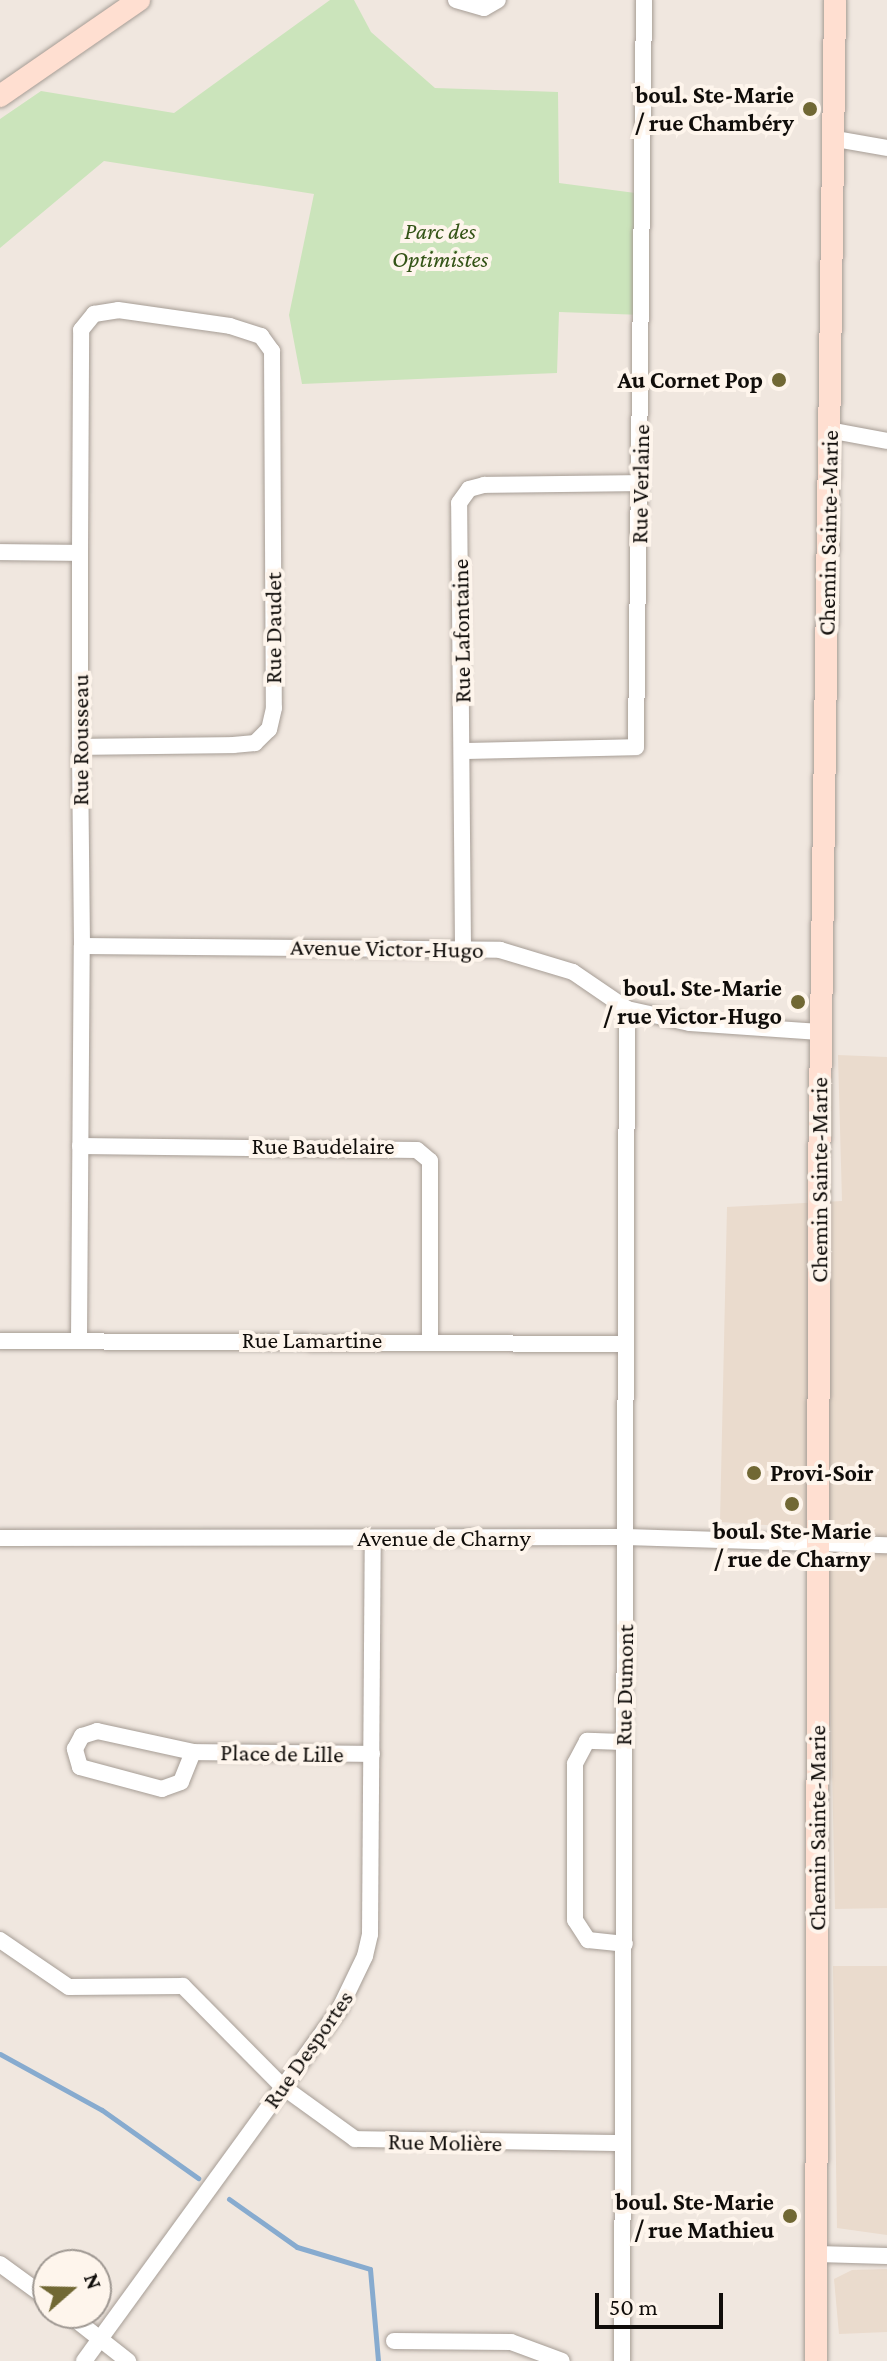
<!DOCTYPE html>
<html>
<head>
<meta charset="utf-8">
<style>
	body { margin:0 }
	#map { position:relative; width:887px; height:2361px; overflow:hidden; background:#f0e7df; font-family:"Crimson Pro",serif }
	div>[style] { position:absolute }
	.built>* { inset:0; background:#eadbcd }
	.green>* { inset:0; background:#cbe4bb }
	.stream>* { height:5px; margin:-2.5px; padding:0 2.5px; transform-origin:2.5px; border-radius:2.5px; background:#87abcf }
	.roads { filter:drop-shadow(0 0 2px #a69d95) drop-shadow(0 0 2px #a69d95) }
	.street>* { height:16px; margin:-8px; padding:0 8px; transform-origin:8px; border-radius:8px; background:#fff }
	.secondary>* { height:22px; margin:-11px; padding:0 11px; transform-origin:11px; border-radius:11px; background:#ffdfd1 }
	.dots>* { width:22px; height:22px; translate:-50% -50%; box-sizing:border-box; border:4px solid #fef5ec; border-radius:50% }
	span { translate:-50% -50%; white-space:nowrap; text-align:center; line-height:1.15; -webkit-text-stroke:8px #fef5ec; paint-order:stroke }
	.poi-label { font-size:24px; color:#100d0a; font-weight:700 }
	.right { translate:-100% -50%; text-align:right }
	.left { translate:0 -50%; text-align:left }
	.park-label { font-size:24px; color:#335316; font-style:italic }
	.street-label { font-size:24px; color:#100d0a }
	.north { position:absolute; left:32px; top:2249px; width:80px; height:80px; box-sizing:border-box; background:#fef5ec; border:2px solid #9f9892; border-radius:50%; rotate:70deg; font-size:22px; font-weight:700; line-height:32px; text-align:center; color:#100d0a }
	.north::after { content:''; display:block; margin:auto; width:28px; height:36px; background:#716834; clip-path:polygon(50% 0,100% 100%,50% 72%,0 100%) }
	.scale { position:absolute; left:595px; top:2293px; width:128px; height:36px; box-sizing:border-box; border:4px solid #100d0a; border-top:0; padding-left:10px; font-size:24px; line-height:28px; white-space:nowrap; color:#100d0a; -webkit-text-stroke:6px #fef5ec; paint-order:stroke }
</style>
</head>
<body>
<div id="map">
	<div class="built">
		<div style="clip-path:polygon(838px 1055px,887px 1057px,887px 1908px,835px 1909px,827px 1529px,720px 1522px,727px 1207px,842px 1201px)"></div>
		<div style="clip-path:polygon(833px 1966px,887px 1966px,887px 2235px,837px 2228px)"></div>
		<div style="clip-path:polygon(887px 2269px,887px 2332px,839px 2334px,834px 2279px,852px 2270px)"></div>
	</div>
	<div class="green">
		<div style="clip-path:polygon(330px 0,354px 0,371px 32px,435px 88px,558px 92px,559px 183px,643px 194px,643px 315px,559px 312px,557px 373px,302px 384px,289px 315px,314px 194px,104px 161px,0 248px,0 119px,41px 91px,174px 113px)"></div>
	</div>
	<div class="stream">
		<div style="left:0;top:2054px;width:116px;rotate:28.8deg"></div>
		<div style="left:102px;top:2110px;width:118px;rotate:35.3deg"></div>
		<div style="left:229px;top:2199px;width:83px;rotate:35.2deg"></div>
		<div style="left:297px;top:2247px;width:76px;rotate:16.8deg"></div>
		<div style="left:370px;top:2269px;width:92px;rotate:85deg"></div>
	</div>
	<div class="roads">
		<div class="street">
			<div style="left:456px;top:0;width:29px;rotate:16deg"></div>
			<div style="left:484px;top:8px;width:16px;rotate:-30deg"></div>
			<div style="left:836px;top:139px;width:52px;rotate:10deg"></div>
			<div style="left:829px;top:430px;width:59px;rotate:10.7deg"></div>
			<div style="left:0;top:552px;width:80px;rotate:0.7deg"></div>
			<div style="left:463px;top:751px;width:173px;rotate:-1.3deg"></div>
			<div style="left:636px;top:747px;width:747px;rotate:-89.39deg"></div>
			<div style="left:82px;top:946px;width:418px;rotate:0.5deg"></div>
			<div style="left:500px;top:950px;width:76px;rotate:16.8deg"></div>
			<div style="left:573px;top:972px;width:65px;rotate:34.4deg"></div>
			<div style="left:627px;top:1009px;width:65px;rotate:12.5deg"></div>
			<div style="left:690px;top:1023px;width:130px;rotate:4deg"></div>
			<div style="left:463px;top:947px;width:444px;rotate:-90.5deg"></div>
			<div style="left:459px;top:503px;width:17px;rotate:-54deg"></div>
			<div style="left:469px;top:489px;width:16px;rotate:-15deg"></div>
			<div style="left:484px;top:485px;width:155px;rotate:-0.7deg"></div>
			<div style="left:80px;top:1146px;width:337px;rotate:0.7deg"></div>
			<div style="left:417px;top:1150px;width:17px;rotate:40deg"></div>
			<div style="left:430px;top:1161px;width:179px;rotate:90deg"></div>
			<div style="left:79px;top:1340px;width:394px;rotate:-89.6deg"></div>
			<div style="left:82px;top:946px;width:199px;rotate:-90.6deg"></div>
			<div style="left:80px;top:747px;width:194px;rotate:-90deg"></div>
			<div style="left:80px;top:553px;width:223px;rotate:-89.7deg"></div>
			<div style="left:81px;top:330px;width:21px;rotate:-51deg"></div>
			<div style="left:94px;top:314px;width:24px;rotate:-9deg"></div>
			<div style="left:118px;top:310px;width:113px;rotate:8.1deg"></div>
			<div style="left:230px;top:326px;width:33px;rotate:18deg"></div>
			<div style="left:261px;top:336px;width:19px;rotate:54deg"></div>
			<div style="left:272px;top:351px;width:357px;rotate:89.7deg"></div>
			<div style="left:274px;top:708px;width:22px;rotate:103deg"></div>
			<div style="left:269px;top:729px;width:20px;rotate:135deg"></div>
			<div style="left:255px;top:743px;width:22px;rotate:175deg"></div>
			<div style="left:233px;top:745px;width:153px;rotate:179.3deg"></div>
			<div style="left:0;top:1341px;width:623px;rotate:0.28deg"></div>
			<div style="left:0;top:1538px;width:626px;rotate:-0.09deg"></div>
			<div style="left:626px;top:1537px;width:261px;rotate:1.8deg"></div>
			<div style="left:623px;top:1742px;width:36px;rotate:-178deg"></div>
			<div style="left:587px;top:1741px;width:26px;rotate:118deg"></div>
			<div style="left:575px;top:1764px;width:156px;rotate:90deg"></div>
			<div style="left:575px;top:1920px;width:24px;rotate:57deg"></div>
			<div style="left:588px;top:1940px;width:37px;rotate:6deg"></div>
			<div style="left:193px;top:1752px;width:32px;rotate:112deg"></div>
			<div style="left:181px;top:1782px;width:20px;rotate:160deg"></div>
			<div style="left:162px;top:1789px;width:85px;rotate:-165deg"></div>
			<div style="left:80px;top:1767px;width:19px;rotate:-106deg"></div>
			<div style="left:75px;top:1749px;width:15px;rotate:-62deg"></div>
			<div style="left:82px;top:1736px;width:16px;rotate:-18deg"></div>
			<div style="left:97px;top:1731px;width:98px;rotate:12.3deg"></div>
			<div style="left:193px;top:1752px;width:179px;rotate:0.6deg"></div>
			<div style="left:0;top:1940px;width:83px;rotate:34.3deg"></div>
			<div style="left:69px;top:1987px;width:114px;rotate:-0.5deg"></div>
			<div style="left:183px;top:1986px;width:142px;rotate:45.3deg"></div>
			<div style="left:283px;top:2087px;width:89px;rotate:35.8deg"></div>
			<div style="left:355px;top:2139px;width:268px;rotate:0.9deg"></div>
			<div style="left:817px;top:2254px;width:70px;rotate:1.6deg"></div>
			<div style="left:0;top:2264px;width:59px;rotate:36.1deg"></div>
			<div style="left:67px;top:2313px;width:78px;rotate:38.2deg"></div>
			<div style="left:394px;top:2341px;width:117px;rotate:0.5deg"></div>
			<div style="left:511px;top:2342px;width:54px;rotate:20.4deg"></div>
			<div style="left:84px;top:2361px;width:436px;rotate:-54deg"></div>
			<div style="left:340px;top:2008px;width:58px;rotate:-64.3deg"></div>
			<div style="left:365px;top:1956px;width:23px;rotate:-77deg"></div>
			<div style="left:370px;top:1934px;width:396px;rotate:-89.6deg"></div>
			<div style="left:622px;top:2361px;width:1352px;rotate:-89.79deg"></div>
		</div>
		<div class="secondary">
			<div style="left:0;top:96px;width:169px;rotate:-34.6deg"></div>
			<div style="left:816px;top:2361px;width:1182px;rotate:-89.85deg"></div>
			<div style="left:819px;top:1179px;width:1179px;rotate:-89.22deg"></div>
		</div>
	</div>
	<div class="dots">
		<div style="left:810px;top:109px;background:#716834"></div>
		<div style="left:779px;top:380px;background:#716834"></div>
		<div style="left:798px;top:1002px;background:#716834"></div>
		<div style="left:754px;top:1473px;background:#716834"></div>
		<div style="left:792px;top:1504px;background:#716834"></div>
		<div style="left:790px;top:2216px;background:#716834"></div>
	</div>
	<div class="poi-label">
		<span class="right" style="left:794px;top:109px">boul. Ste-Marie<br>/ rue Chambéry</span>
		<span class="right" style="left:763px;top:380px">Au Cornet Pop</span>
		<span class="right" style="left:782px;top:1002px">boul. Ste-Marie<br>/ rue Victor-Hugo</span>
		<span class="left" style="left:770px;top:1473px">Provi-Soir</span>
		<span style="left:792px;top:1545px">boul. Ste-Marie<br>/ rue de Charny</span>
		<span class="right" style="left:774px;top:2216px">boul. Ste-Marie<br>/ rue Mathieu</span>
	</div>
	<div class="park-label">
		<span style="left:440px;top:245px">Parc des<br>Optimistes</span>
	</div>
	<div class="street-label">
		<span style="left:640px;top:484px;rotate:-89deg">Rue Verlaine</span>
		<span style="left:828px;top:533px;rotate:-89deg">Chemin Sainte-Marie</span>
		<span style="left:273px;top:628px;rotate:-90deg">Rue Daudet</span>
		<span style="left:461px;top:631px;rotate:-91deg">Rue Lafontaine</span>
		<span style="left:80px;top:740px;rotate:-90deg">Rue Rousseau</span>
		<span style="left:387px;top:948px;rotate:1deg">Avenue Victor-Hugo</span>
		<span style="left:323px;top:1146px">Rue Baudelaire</span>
		<span style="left:819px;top:1180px;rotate:-90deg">Chemin Sainte-Marie</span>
		<span style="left:312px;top:1340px">Rue Lamartine</span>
		<span style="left:444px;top:1538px">Avenue de Charny</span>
		<span style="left:624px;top:1685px;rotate:-89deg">Rue Dumont</span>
		<span style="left:282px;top:1753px;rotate:1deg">Place de Lille</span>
		<span style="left:817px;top:1828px;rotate:-90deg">Chemin Sainte-Marie</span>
		<span style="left:308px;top:2049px;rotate:-55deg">Rue Desportes</span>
		<span style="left:445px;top:2142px;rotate:1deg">Rue Molière</span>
	</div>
	<div class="north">N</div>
	<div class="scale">50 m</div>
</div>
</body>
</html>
